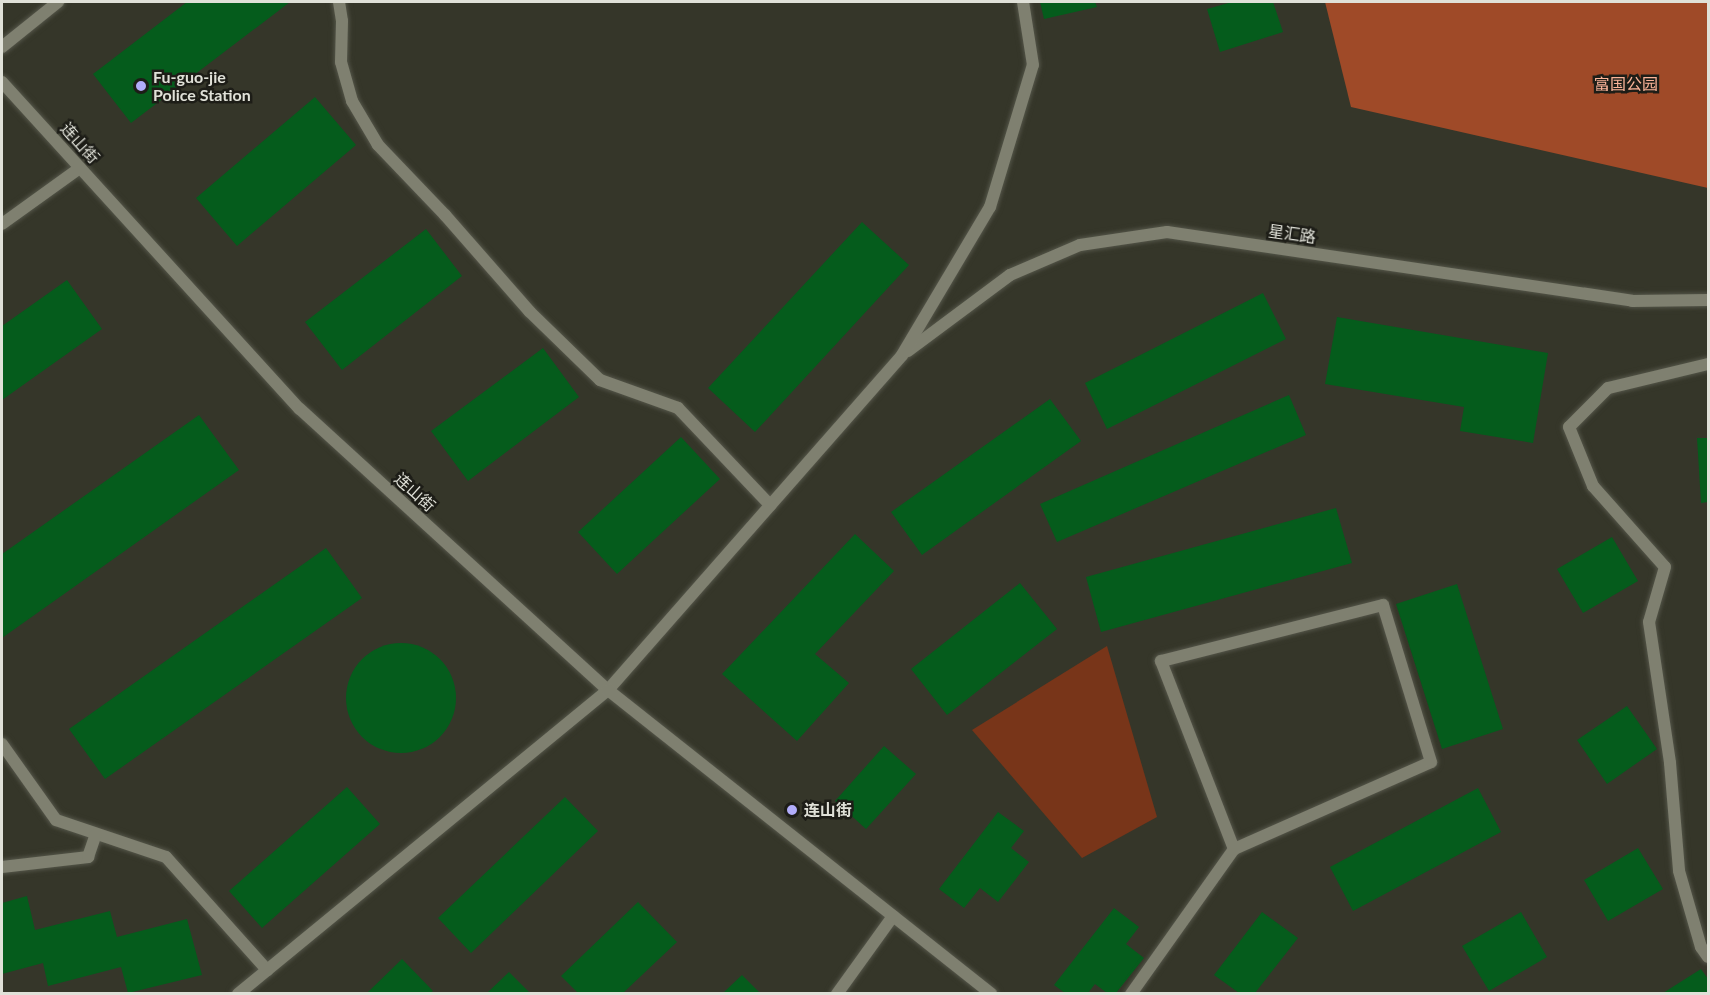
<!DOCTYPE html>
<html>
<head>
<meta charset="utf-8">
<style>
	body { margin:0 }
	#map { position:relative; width:1710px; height:995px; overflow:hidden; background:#353629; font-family:Lato,"Noto Sans SC",sans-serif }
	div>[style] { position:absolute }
	.green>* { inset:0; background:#783519 }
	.forest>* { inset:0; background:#9f4a28 }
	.building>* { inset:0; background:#055c1c }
	.round { border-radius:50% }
	.roads { filter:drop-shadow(0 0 2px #545549) drop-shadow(0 0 2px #545549) }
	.service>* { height:12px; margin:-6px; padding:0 6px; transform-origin:6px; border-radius:6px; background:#7f8070 }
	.minor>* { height:12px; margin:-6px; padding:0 6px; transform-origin:6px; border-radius:6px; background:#7f8070 }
	.tertiary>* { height:12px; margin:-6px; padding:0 6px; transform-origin:6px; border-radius:6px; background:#7f8070 }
	.dots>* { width:16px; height:16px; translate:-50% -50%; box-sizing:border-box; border:3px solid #1d1d17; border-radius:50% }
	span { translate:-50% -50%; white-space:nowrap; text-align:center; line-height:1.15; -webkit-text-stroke:5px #1d1d17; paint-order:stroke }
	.poi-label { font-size:16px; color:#e0e1d8; font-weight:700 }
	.left { translate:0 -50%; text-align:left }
	.park-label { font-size:16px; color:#fbb499 }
	.street-label { font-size:16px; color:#e0e1d8 }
	.frame { position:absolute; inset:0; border:3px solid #e0e1d8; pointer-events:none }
</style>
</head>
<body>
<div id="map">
	<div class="green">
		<div style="clip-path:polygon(1107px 646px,1157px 817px,1082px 858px,972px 730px)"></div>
	</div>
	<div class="forest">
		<div style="clip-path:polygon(1325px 2px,1708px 2px,1708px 188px,1351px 107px)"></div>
	</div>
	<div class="building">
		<div style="clip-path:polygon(187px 2px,290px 2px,131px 123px,93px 74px)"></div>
		<div style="clip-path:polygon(1040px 2px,1095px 2px,1097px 7px,1044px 19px)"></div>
		<div style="clip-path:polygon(1232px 2px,1273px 2px,1283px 32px,1220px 52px,1207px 9px)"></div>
		<div style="clip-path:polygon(315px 97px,356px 145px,237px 246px,196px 198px)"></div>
		<div style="clip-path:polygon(862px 222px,909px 265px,755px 432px,708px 388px)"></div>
		<div style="clip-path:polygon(426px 229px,462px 276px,342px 370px,305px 322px)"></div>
		<div style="clip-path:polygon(67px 280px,102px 329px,2px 400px,2px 326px)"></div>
		<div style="clip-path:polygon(1263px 293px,1286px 339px,1107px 429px,1085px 383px)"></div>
		<div style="clip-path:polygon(1337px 317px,1548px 353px,1533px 443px,1460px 431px,1464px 407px,1325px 384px)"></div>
		<div style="clip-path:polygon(543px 348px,579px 397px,468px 481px,431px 431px)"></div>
		<div style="clip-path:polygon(1289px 395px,1306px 435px,1057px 542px,1040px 504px)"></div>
		<div style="clip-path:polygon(1050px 399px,1081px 441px,922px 555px,891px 512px)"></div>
		<div style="clip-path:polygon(199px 415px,239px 470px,2px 638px,2px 554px)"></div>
		<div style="clip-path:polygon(681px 437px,720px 479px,617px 574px,578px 532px)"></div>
		<div style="clip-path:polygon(1697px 438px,1708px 438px,1708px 502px,1701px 503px)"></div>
		<div style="clip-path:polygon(1336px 508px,1352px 563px,1101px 632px,1086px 577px)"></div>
		<div style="clip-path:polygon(855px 534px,894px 571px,815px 654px,849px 683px,797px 741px,722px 674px)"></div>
		<div style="clip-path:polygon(1612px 537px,1638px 581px,1583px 613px,1557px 569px)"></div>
		<div style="clip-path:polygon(326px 548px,362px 598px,105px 779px,69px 729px)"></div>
		<div style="clip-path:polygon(1020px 583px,1057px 629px,947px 715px,911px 669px)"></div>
		<div style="clip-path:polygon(1457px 584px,1503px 729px,1442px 749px,1396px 604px)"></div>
		<div class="round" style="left:346px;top:643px;width:110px;height:110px"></div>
		<div style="clip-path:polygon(1627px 706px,1657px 749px,1607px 784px,1577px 740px)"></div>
		<div style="clip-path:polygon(884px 746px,916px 774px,866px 829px,835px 801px)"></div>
		<div style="clip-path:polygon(347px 787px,380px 824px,262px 928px,229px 891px)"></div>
		<div style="clip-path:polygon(1478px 788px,1501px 832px,1353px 911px,1330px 867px)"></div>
		<div style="clip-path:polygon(565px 797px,598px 831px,471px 953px,438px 918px)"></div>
		<div style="clip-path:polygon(998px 812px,1024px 831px,1011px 848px,1029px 862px,998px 902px,980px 888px,964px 908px,939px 889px)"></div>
		<div style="clip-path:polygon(1638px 848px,1663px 889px,1608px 921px,1584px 880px)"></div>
		<div style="clip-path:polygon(27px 896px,35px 930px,110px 911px,117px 937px,187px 919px,202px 975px,128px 993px,121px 967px,48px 986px,43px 963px,2px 974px,2px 903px)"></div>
		<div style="clip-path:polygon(638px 902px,677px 942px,623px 993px,578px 993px,561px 976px)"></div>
		<div style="clip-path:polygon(1114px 908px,1139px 927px,1126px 944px,1144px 958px,1116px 993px,1107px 993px,1095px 984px,1088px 993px,1065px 993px,1054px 985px)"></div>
		<div style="clip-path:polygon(1262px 912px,1298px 938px,1255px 993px,1239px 993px,1214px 975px)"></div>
		<div style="clip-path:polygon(1521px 912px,1547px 957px,1489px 991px,1462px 946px)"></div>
		<div style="clip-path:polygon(402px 959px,433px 991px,430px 993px,367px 993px)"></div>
		<div style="clip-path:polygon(1701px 969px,1708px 979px,1708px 993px,1663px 993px)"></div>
		<div style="clip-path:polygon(509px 972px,530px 993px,487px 993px)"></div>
		<div style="clip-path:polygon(742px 975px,760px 993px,723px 993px)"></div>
	</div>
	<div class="roads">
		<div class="service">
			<div style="left:1708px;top:364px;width:103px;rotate:166.5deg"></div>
			<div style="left:1608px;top:388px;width:55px;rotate:135deg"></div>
			<div style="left:1569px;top:427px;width:64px;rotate:67.9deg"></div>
			<div style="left:1593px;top:486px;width:108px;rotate:48.4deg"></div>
			<div style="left:1665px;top:567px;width:57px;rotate:106.2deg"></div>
			<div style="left:1649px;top:622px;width:143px;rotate:81.5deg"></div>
			<div style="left:1670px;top:763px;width:108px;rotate:85.2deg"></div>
			<div style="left:1679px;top:871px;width:79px;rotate:73.9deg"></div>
			<div style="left:1701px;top:947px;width:12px;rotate:55deg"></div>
			<div style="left:1131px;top:994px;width:178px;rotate:-54.6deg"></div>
			<div style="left:1234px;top:849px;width:215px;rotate:-23.8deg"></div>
			<div style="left:1431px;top:762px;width:164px;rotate:-107deg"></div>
			<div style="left:1383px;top:605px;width:229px;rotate:165.8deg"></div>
			<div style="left:1161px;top:661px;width:202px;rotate:68.8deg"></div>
		</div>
		<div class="minor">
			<div style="left:339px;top:2px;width:19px;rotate:81deg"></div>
			<div style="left:342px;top:21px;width:41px;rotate:91.4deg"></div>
			<div style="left:341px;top:62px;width:41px;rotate:74.2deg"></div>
			<div style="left:352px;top:101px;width:51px;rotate:59.4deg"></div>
			<div style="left:378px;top:145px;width:97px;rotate:46.3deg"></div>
			<div style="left:445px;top:215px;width:128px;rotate:48.8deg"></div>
			<div style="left:529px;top:311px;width:99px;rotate:44.2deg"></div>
			<div style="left:600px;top:380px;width:83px;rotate:19.7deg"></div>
			<div style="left:678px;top:408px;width:134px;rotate:46.5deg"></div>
			<div style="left:2px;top:47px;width:72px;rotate:-38.8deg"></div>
			<div style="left:2px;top:224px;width:96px;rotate:-35.7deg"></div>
			<div style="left:908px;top:351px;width:127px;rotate:-36.7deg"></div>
			<div style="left:1010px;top:275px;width:76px;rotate:-23.2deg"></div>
			<div style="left:1080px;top:245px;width:88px;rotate:-8.5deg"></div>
			<div style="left:1167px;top:232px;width:470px;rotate:8.4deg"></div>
			<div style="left:1632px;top:301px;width:76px;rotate:-0.8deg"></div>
			<div style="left:2px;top:744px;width:93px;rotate:54.6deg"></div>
			<div style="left:56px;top:820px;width:116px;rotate:18.6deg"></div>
			<div style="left:166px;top:857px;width:152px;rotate:48.2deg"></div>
			<div style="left:2px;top:867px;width:87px;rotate:-6.6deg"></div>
			<div style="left:88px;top:857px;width:24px;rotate:-71deg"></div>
			<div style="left:238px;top:994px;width:479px;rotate:-39.4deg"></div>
			<div style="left:608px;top:690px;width:446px;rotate:-48.7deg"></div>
			<div style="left:902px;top:355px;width:172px;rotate:-59.3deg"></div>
			<div style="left:990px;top:207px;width:148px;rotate:-73.2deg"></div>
			<div style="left:1033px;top:65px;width:64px;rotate:-99deg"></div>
			<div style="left:837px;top:994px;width:96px;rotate:-54.3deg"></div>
		</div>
		<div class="tertiary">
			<div style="left:2px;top:82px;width:442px;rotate:47.7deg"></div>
			<div style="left:300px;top:409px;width:417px;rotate:42.4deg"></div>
			<div style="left:608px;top:690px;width:489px;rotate:38.4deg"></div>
		</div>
	</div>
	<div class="dots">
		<div style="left:141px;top:86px;background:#b1adfa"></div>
		<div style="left:792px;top:810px;background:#b1adfa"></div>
	</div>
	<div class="poi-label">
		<span class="left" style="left:153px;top:86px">Fu-guo-jie<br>Police Station</span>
		<span class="left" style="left:804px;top:810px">连山街</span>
	</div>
	<div class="park-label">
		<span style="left:1626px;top:84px">富国公园</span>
	</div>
	<div class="street-label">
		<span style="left:80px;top:143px;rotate:48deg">连山街</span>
		<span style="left:1292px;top:234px;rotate:8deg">星汇路</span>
		<span style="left:415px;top:492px;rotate:42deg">连山街</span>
	</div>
	<div class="frame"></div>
</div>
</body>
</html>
